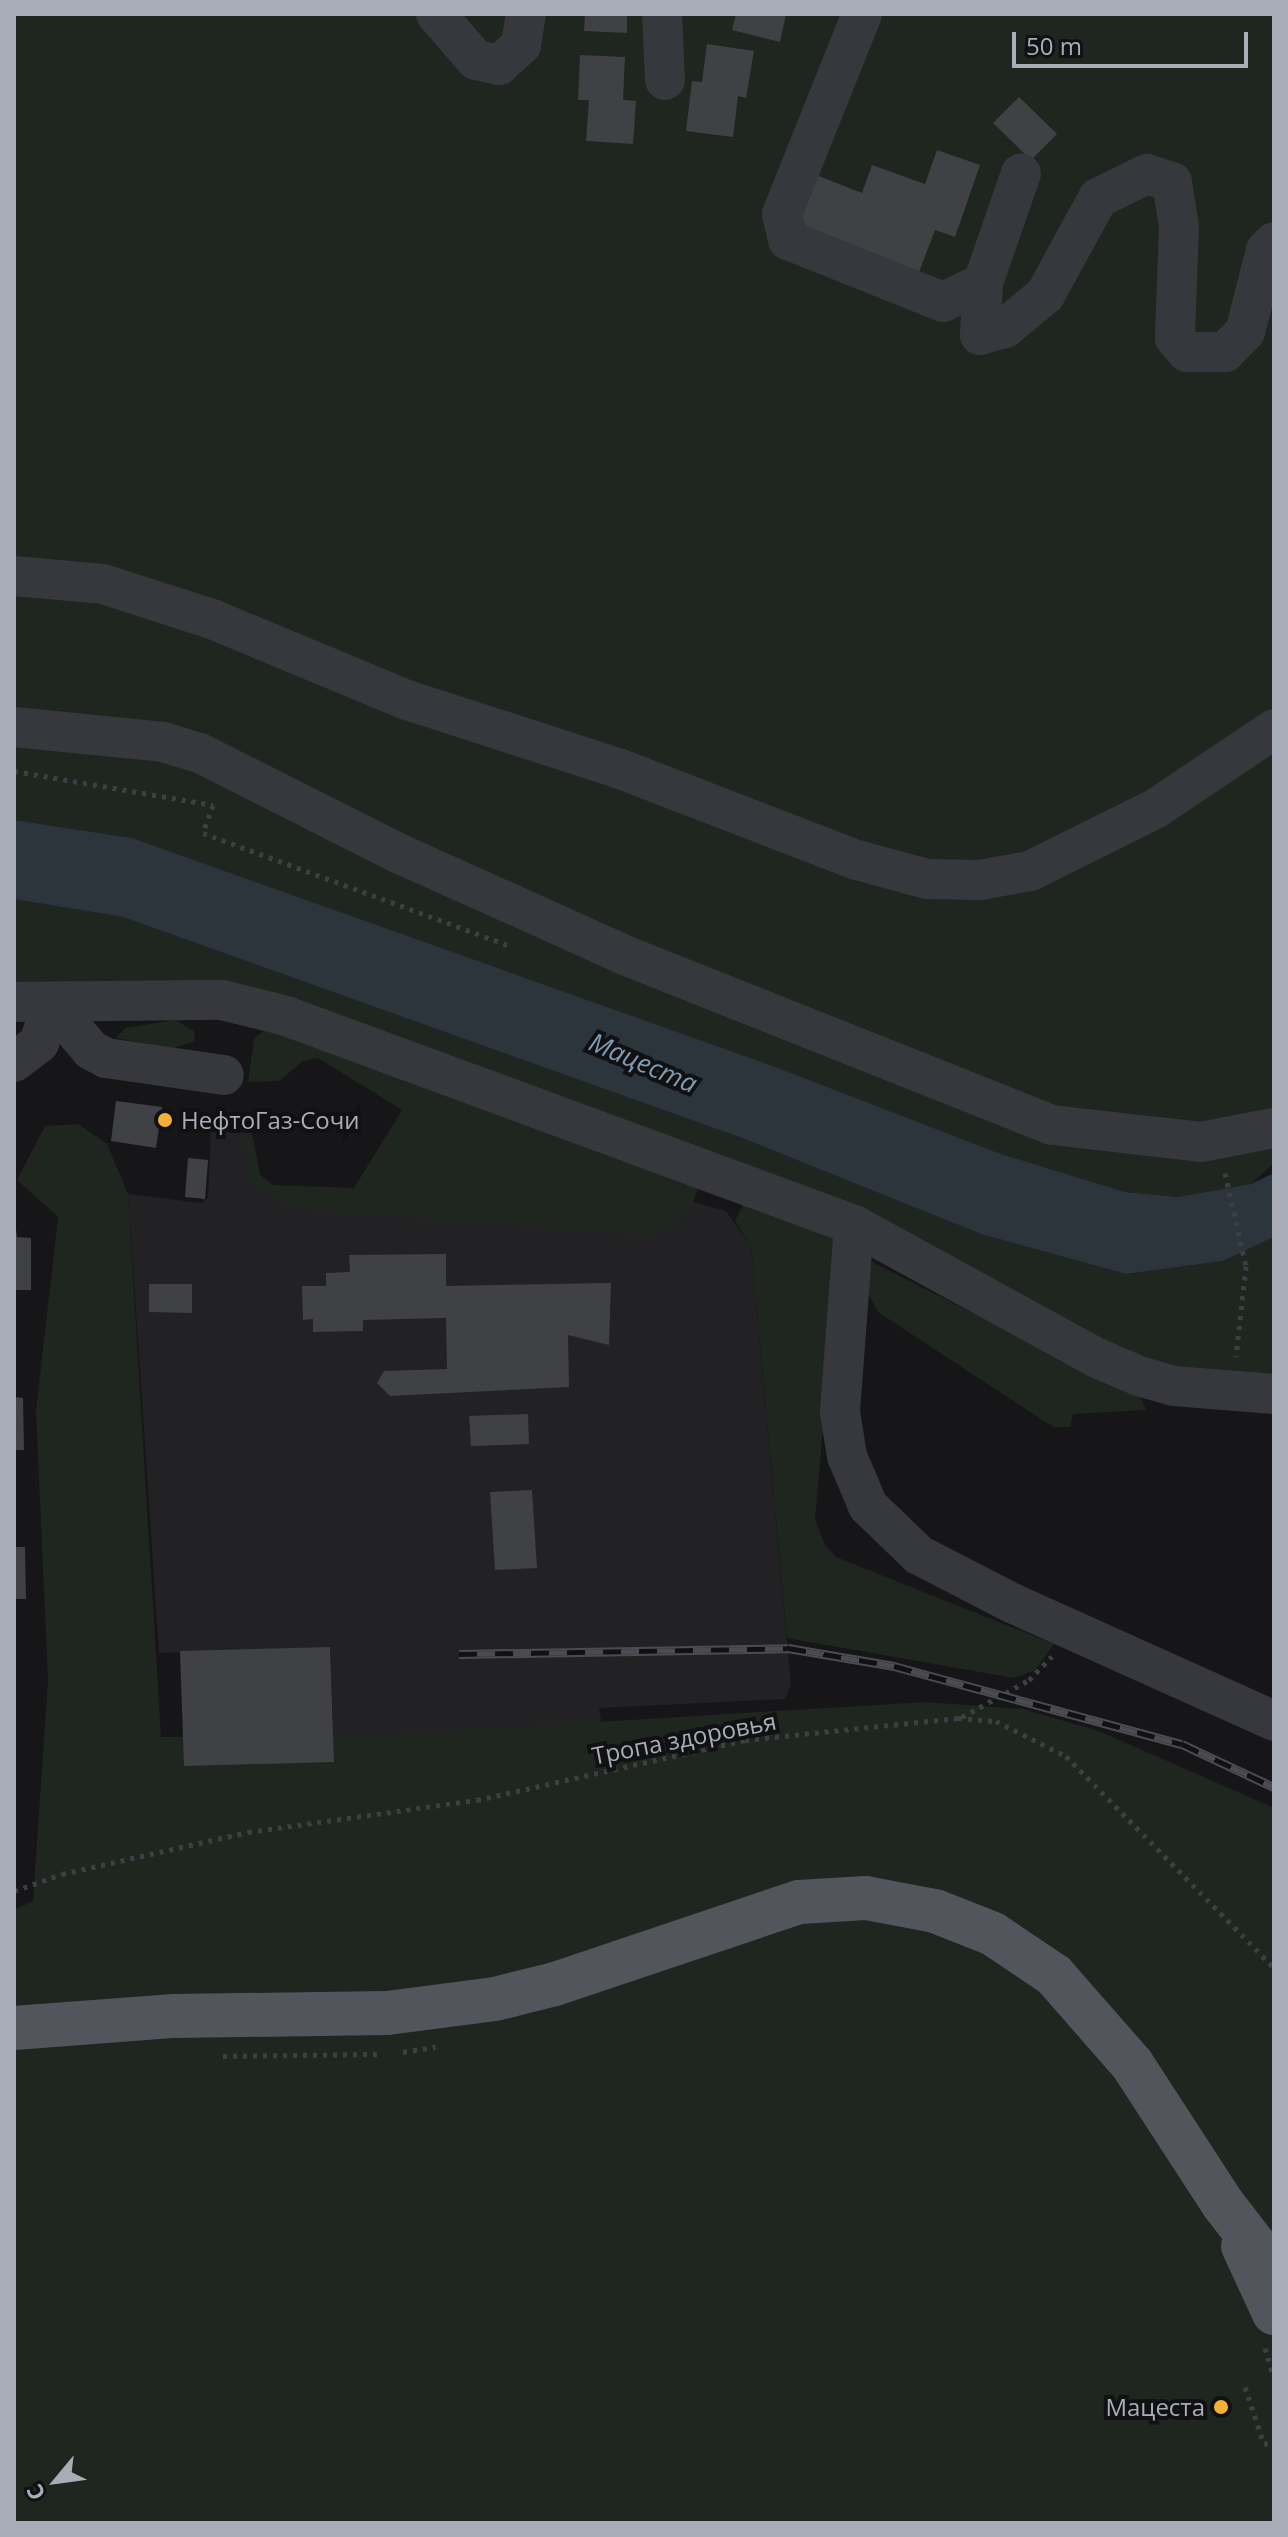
<!DOCTYPE html>
<html>
<head>
<meta charset="utf-8">
<style>
	body { margin:0 }
	#map { position:relative; width:1288px; height:2537px; overflow:hidden; background:#161618; font-family:"Open Sans",sans-serif }
	div>[style] { position:absolute }
	.built>* { inset:0; background:#222225 }
	.green>* { inset:0; background:#1e261f }
	.water>* { inset:0; background:#2c353c }
	.building>* { inset:0; background:#404145 }
	.path>* { height:5px; margin-top:-2.5px; transform-origin:0; background:repeating-linear-gradient(90deg,#3d3f44 0 4px,transparent 0 10px) }
	.minor>* { height:40px; margin:-20px; padding:0 20px; transform-origin:20px; border-radius:20px; background:#37383d }
	.major>* { height:44px; margin:-22px; padding:0 22px; transform-origin:22px; border-radius:22px; background:#53555c }
	.rail>* { height:9px; margin-top:-4.5px; transform-origin:0; background:repeating-linear-gradient(90deg,#111113 0 18px,#4a4c52 0 36px); box-sizing:border-box; border-block:2px solid #4a4c52 }
	.dots>* { width:22px; height:22px; translate:-50% -50%; box-sizing:border-box; border:4px solid #111113; border-radius:50% }
	span { translate:-50% -50%; white-space:nowrap; text-align:center; line-height:1.15; -webkit-text-stroke:8px #111113; paint-order:stroke }
	.poi-label { font-size:24px; color:#a8adb8 }
	.left { translate:0 -50%; text-align:left }
	.right { translate:-100% -50%; text-align:right }
	.street-label { font-size:24px; color:#a8adb8 }
	.water-label { font-size:26px; color:#7f9bb3; font-style:italic }
	.frame { position:absolute; inset:0; border:16px solid #a8adb8; pointer-events:none }
	.north { position:absolute; left:16px; top:2441px; width:80px; height:80px; -webkit-text-stroke:6px #111113; paint-order:stroke; rotate:241deg; font-size:22px; font-weight:700; line-height:32px; text-align:center; color:#a8adb8 }
	.north::after { content:''; display:block; margin:auto; width:28px; height:36px; background:#a8adb8; clip-path:polygon(50% 0,100% 100%,50% 72%,0 100%) }
	.scale { position:absolute; left:1012px; top:32px; width:236px; height:36px; box-sizing:border-box; border:4px solid #a8adb8; border-top:0; padding-left:10px; font-size:24px; line-height:28px; white-space:nowrap; color:#a8adb8; -webkit-text-stroke:6px #111113; paint-order:stroke }
</style>
</head>
<body>
<div id="map">
	<div class="built">
		<div style="clip-path:polygon(211px 1131px,252px 1133px,260px 1175px,272px 1187px,676px 1197px,726px 1211px,751px 1246px,791px 1685px,785px 1699px,599px 1708px,602px 1726px,335px 1780px,330px 1647px,159px 1653px,128px 1194px,201px 1203px,208px 1198px)"></div>
	</div>
	<div class="green">
		<div style="clip-path:polygon(14px 14px,1274px 14px,1274px 1163px,1251px 1184px,1178px 1197px,1125px 1192px,998px 1153px,132px 838px,14px 820px)"></div>
		<div style="clip-path:polygon(14px 899px,123px 917px,742px 1138px,981px 1234px,1126px 1274px,1223px 1261px,1274px 1237px,1274px 1394px,1174px 1386px,854px 1225px,286px 1016px,14px 1002px)"></div>
		<div style="clip-path:polygon(175px 1020px,194px 1031px,195px 1041px,171px 1049px,116px 1038px,125px 1028px)"></div>
		<div style="clip-path:polygon(270px 1026px,701px 1181px,690px 1209px,672px 1228px,651px 1236px,286px 1208px,252px 1181px,242px 1135px,252px 1135px,260px 1175px,273px 1185px,354px 1188px,402px 1110px,318px 1058px,303px 1061px,279px 1081px,248px 1082px,254px 1039px)"></div>
		<div style="clip-path:polygon(78px 1124px,107px 1144px,128px 1194px,161px 1737px,369px 1736px,925px 1702px,1023px 1709px,1099px 1731px,1274px 1808px,1274px 2523px,14px 2523px,14px 1910px,33px 1901px,48px 1680px,36px 1411px,58px 1217px,17px 1180px,45px 1126px)"></div>
		<div style="clip-path:polygon(743px 1205px,840px 1232px,815px 1520px,825px 1545px,836px 1557px,1054px 1644px,1035px 1670px,1014px 1678px,787px 1638px,751px 1246px,735px 1221px)"></div>
		<div style="clip-path:polygon(868px 1260px,1141px 1398px,1146px 1410px,1073px 1414px,1070px 1427px,1053px 1427px,878px 1312px,867px 1291px)"></div>
	</div>
	<div class="water">
		<div style="clip-path:polygon(14px 820px,132px 838px,775px 1067px,998px 1153px,1125px 1192px,1178px 1197px,1251px 1184px,1274px 1173px,1274px 1237px,1223px 1261px,1126px 1274px,981px 1234px,742px 1138px,123px 917px,14px 899px)"></div>
	</div>
	<div class="building">
		<div style="clip-path:polygon(585px 14px,627px 14px,627px 33px,584px 31px)"></div>
		<div style="clip-path:polygon(736px 14px,786px 14px,780px 42px,732px 30px)"></div>
		<div style="clip-path:polygon(707px 44px,754px 51px,746px 98px,738px 96px,733px 137px,686px 131px,692px 81px,702px 82px)"></div>
		<div style="clip-path:polygon(580px 55px,625px 57px,623px 100px,636px 101px,633px 144px,586px 141px,589px 100px,578px 100px)"></div>
		<div style="clip-path:polygon(1019px 97px,1057px 134px,1031px 160px,993px 123px)"></div>
		<div style="clip-path:polygon(937px 150px,980px 165px,955px 237px,935px 230px,919px 272px,797px 225px,816px 175px,862px 193px,872px 165px,925px 184px)"></div>
		<div style="clip-path:polygon(116px 1101px,162px 1107px,156px 1148px,111px 1141px)"></div>
		<div style="clip-path:polygon(188px 1158px,208px 1160px,205px 1199px,185px 1197px)"></div>
		<div style="clip-path:polygon(14px 1213px,17px 1237px,31px 1238px,31px 1290px,14px 1290px)"></div>
		<div style="clip-path:polygon(446px 1254px,446px 1286px,611px 1283px,609px 1345px,568px 1335px,569px 1387px,390px 1396px,377px 1383px,384px 1371px,447px 1369px,446px 1318px,363px 1320px,363px 1331px,313px 1332px,313px 1319px,303px 1320px,302px 1286px,326px 1286px,326px 1273px,350px 1272px,349px 1255px)"></div>
		<div style="clip-path:polygon(149px 1284px,192px 1284px,192px 1313px,149px 1312px)"></div>
		<div style="clip-path:polygon(14px 1397px,23px 1398px,24px 1450px,14px 1450px)"></div>
		<div style="clip-path:polygon(528px 1414px,529px 1444px,471px 1446px,469px 1416px)"></div>
		<div style="clip-path:polygon(532px 1490px,537px 1568px,495px 1570px,490px 1492px)"></div>
		<div style="clip-path:polygon(14px 1547px,25px 1547px,26px 1599px,14px 1599px)"></div>
		<div style="clip-path:polygon(330px 1647px,334px 1762px,184px 1766px,180px 1651px)"></div>
	</div>
	<div class="path">
		<div style="left:14px;top:771px;width:202px;rotate:9.7deg"></div>
		<div style="left:213px;top:805px;width:30px;rotate:110deg"></div>
		<div style="left:203px;top:833px;width:330px;rotate:20.2deg"></div>
		<div style="left:1225px;top:1173px;width:95px;rotate:77.3deg"></div>
		<div style="left:1246px;top:1266px;width:91px;rotate:96.3deg"></div>
		<div style="left:962px;top:1717px;width:77px;rotate:-28.9deg"></div>
		<div style="left:1029px;top:1680px;width:33px;rotate:-46deg"></div>
		<div style="left:14px;top:1891px;width:51px;rotate:-19.5deg"></div>
		<div style="left:62px;top:1874px;width:191px;rotate:-12.7deg"></div>
		<div style="left:248px;top:1832px;width:231px;rotate:-8deg"></div>
		<div style="left:477px;top:1800px;width:275px;rotate:-12.6deg"></div>
		<div style="left:745px;top:1740px;width:214px;rotate:-5.9deg"></div>
		<div style="left:958px;top:1718px;width:38px;rotate:5deg"></div>
		<div style="left:996px;top:1721px;width:78px;rotate:26.6deg"></div>
		<div style="left:1066px;top:1756px;width:297px;rotate:45.5deg"></div>
		<div style="left:403px;top:2052px;width:33px;rotate:-9deg"></div>
		<div style="left:223px;top:2056px;width:154px;rotate:-0.7deg"></div>
		<div style="left:1265px;top:2348px;width:30px;rotate:73deg"></div>
		<div style="left:1245px;top:2387px;width:60px;rotate:71.6deg"></div>
		<div style="left:1264px;top:2444px;width:10px;rotate:-17deg"></div>
	</div>
	<div class="minor">
		<div style="left:436px;top:14px;width:61px;rotate:49deg"></div>
		<div style="left:476px;top:60px;width:24px;rotate:12deg"></div>
		<div style="left:499px;top:65px;width:30px;rotate:-42deg"></div>
		<div style="left:521px;top:45px;width:31px;rotate:-81deg"></div>
		<div style="left:662px;top:14px;width:66px;rotate:87.4deg"></div>
		<div style="left:862px;top:14px;width:215px;rotate:111.8deg"></div>
		<div style="left:782px;top:214px;width:27px;rotate:77deg"></div>
		<div style="left:788px;top:240px;width:167px;rotate:21.8deg"></div>
		<div style="left:943px;top:302px;width:44px;rotate:-25.4deg"></div>
		<div style="left:983px;top:283px;width:116px;rotate:-70.9deg"></div>
		<div style="left:983px;top:283px;width:52px;rotate:93.3deg"></div>
		<div style="left:980px;top:335px;width:26px;rotate:-16deg"></div>
		<div style="left:1005px;top:328px;width:52px;rotate:-39.5deg"></div>
		<div style="left:1045px;top:295px;width:111px;rotate:-61.3deg"></div>
		<div style="left:1098px;top:198px;width:55px;rotate:-26.1deg"></div>
		<div style="left:1147px;top:174px;width:26px;rotate:18deg"></div>
		<div style="left:1172px;top:182px;width:46px;rotate:81.2deg"></div>
		<div style="left:1179px;top:227px;width:111px;rotate:92.1deg"></div>
		<div style="left:1175px;top:338px;width:18px;rotate:49deg"></div>
		<div style="left:1187px;top:352px;width:38px"></div>
		<div style="left:1225px;top:352px;width:28px;rotate:-45deg"></div>
		<div style="left:1245px;top:332px;width:85px;rotate:-75.6deg"></div>
		<div style="left:1266px;top:250px;width:11px;rotate:-45deg"></div>
		<div style="left:14px;top:576px;width:89px;rotate:5.1deg"></div>
		<div style="left:103px;top:584px;width:114px;rotate:17.8deg"></div>
		<div style="left:212px;top:619px;width:211px;rotate:22.6deg"></div>
		<div style="left:407px;top:700px;width:222px;rotate:17.9deg"></div>
		<div style="left:618px;top:768px;width:256px;rotate:21.1deg"></div>
		<div style="left:857px;top:860px;width:73px;rotate:15.2deg"></div>
		<div style="left:927px;top:879px;width:53px;rotate:1.1deg"></div>
		<div style="left:980px;top:880px;width:51px;rotate:-10.2deg"></div>
		<div style="left:1030px;top:871px;width:140px;rotate:-26.4deg"></div>
		<div style="left:1155px;top:809px;width:143px;rotate:-33.9deg"></div>
		<div style="left:14px;top:727px;width:150px;rotate:5.7deg"></div>
		<div style="left:163px;top:742px;width:39px;rotate:17deg"></div>
		<div style="left:200px;top:753px;width:222px;rotate:26.8deg"></div>
		<div style="left:398px;top:853px;width:251px;rotate:24.2deg"></div>
		<div style="left:627px;top:956px;width:457px;rotate:21.7deg"></div>
		<div style="left:1052px;top:1125px;width:150px;rotate:6.5deg"></div>
		<div style="left:1201px;top:1142px;width:74px;rotate:-10.9deg"></div>
		<div style="left:14px;top:1002px;width:208px;rotate:-0.6deg"></div>
		<div style="left:222px;top:1000px;width:66px;rotate:14deg"></div>
		<div style="left:286px;top:1016px;width:605px;rotate:20.2deg"></div>
		<div style="left:854px;top:1225px;width:277px;rotate:28.7deg"></div>
		<div style="left:1097px;top:1358px;width:46px;rotate:23.2deg"></div>
		<div style="left:1139px;top:1376px;width:36px;rotate:16deg"></div>
		<div style="left:1174px;top:1386px;width:100px;rotate:4.6deg"></div>
		<div style="left:52px;top:1004px;width:60px;rotate:49.7deg"></div>
		<div style="left:91px;top:1050px;width:17px;rotate:28deg"></div>
		<div style="left:106px;top:1058px;width:119px;rotate:8.2deg"></div>
		<div style="left:14px;top:1062px;width:31px;rotate:-37deg"></div>
		<div style="left:39px;top:1043px;width:41px;rotate:-71.6deg"></div>
		<div style="left:854px;top:1225px;width:188px;rotate:94.3deg"></div>
		<div style="left:840px;top:1412px;width:45px;rotate:81deg"></div>
		<div style="left:847px;top:1456px;width:54px;rotate:67.2deg"></div>
		<div style="left:868px;top:1506px;width:71px;rotate:43.9deg"></div>
		<div style="left:919px;top:1555px;width:105px;rotate:27.3deg"></div>
		<div style="left:1012px;top:1603px;width:287px;rotate:24.2deg"></div>
	</div>
	<div class="major">
		<div style="left:14px;top:2028px;width:161px;rotate:-4.3deg"></div>
		<div style="left:175px;top:2016px;width:212px;rotate:-0.8deg"></div>
		<div style="left:387px;top:2013px;width:109px;rotate:-7.4deg"></div>
		<div style="left:495px;top:1999px;width:62px;rotate:-14deg"></div>
		<div style="left:555px;top:1984px;width:257px;rotate:-18.6deg"></div>
		<div style="left:799px;top:1902px;width:67px;rotate:-3.4deg"></div>
		<div style="left:866px;top:1898px;width:70px;rotate:10.7deg"></div>
		<div style="left:935px;top:1911px;width:62px;rotate:21.6deg"></div>
		<div style="left:993px;top:1934px;width:73px;rotate:33.9deg"></div>
		<div style="left:1054px;top:1975px;width:118px;rotate:48.8deg"></div>
		<div style="left:1132px;top:2064px;width:167px;rotate:57deg"></div>
		<div style="left:1223px;top:2204px;width:83px;rotate:52.3deg"></div>
		<div style="left:1243px;top:2246px;width:74px;rotate:65.2deg"></div>
	</div>
	<div class="rail">
		<div style="left:459px;top:1654px;width:329px;rotate:-1deg"></div>
		<div style="left:788px;top:1648px;width:108px;rotate:9.6deg"></div>
		<div style="left:894px;top:1666px;width:298px;rotate:15.2deg"></div>
		<div style="left:1182px;top:1744px;width:102px;rotate:25.1deg"></div>
	</div>
	<div class="dots">
		<div style="left:165px;top:1120px;background:#f2b134"></div>
		<div style="left:1221px;top:2407px;background:#f2b134"></div>
	</div>
	<div class="poi-label">
		<span class="left" style="left:181px;top:1120px">НефтоГаз-Сочи</span>
		<span class="right" style="left:1205px;top:2407px">Мацеста</span>
	</div>
	<div class="street-label">
		<span style="left:684px;top:1738px;rotate:-11deg">Тропа здоровья</span>
	</div>
	<div class="water-label">
		<span style="left:643px;top:1063px;rotate:23deg">Мацеста</span>
	</div>
	<div class="frame"></div>
	<div class="north">С</div>
	<div class="scale">50 m</div>
</div>
</body>
</html>
